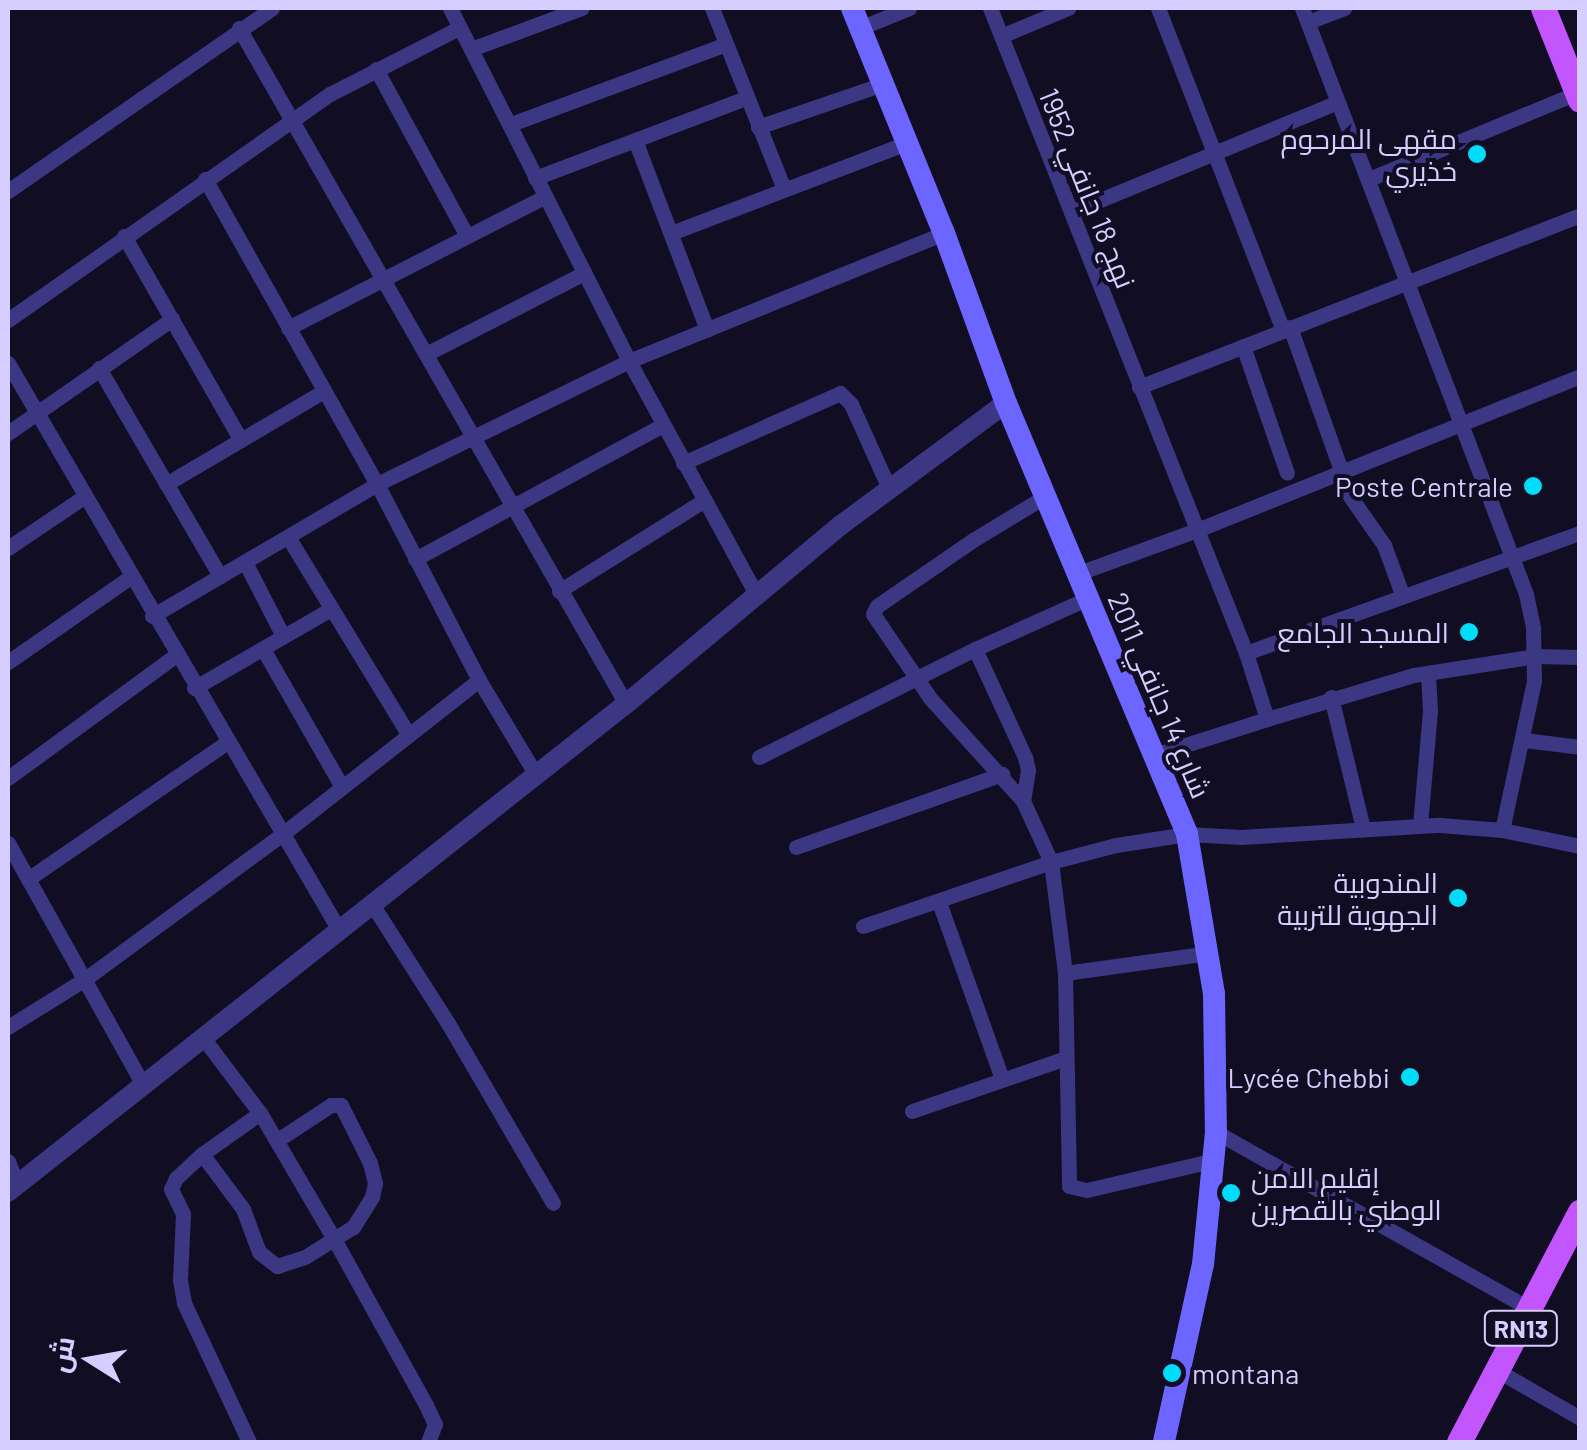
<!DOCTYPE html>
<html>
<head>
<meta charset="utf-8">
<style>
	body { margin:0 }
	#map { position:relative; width:1587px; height:1450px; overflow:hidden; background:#110d23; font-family:Barlow,Cairo,sans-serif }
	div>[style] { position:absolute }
	.minor>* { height:15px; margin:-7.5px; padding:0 7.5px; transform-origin:7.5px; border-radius:7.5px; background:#3b3783 }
	.tertiary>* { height:20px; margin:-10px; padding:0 10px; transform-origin:10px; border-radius:10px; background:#3b3783 }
	.secondary>* { height:22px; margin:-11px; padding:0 11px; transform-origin:11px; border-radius:11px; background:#6c65ff }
	.primary>* { height:25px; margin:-12.5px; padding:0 12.5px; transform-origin:12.5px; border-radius:12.5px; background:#c355ff }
	.dots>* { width:28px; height:28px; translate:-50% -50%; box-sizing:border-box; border:5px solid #110d23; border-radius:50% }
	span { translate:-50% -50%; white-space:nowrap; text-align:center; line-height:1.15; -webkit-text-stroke:8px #110d23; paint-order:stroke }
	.shield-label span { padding:2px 8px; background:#110d23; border:2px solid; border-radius:8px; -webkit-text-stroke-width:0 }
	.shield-label { font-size:25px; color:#d5ceff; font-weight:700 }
	.poi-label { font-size:28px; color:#d5ceff }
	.right { translate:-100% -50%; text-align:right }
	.left { translate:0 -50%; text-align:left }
	.street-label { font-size:28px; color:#d5ceff }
	.frame { position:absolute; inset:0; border:10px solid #d5ceff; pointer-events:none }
	.north { position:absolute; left:40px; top:1310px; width:100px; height:100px; -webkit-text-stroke:8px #110d23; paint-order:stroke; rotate:281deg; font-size:28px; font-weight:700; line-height:40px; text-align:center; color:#d5ceff }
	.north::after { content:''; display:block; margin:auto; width:35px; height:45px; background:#d5ceff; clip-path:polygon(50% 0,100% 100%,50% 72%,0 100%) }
</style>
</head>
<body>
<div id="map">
	<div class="minor">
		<div style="left:450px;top:8px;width:396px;rotate:63.1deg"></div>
		<div style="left:629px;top:361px;width:265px;rotate:61.4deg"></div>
		<div style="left:712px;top:8px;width:195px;rotate:68.3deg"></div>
		<div style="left:990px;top:8px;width:694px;rotate:68.35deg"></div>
		<div style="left:1246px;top:653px;width:69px;rotate:72.3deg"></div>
		<div style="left:1267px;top:719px;width:119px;rotate:162.3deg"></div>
		<div style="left:1158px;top:8px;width:345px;rotate:68.8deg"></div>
		<div style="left:1302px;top:8px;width:627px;rotate:69.08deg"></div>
		<div style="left:1526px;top:594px;width:35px;rotate:78deg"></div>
		<div style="left:1533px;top:628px;width:53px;rotate:88.9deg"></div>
		<div style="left:1534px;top:681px;width:152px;rotate:102.1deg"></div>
		<div style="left:1308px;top:22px;width:39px;rotate:-21deg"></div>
		<div style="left:239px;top:28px;width:779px;rotate:60.21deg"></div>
		<div style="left:860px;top:28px;width:53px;rotate:-22.2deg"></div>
		<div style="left:1001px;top:36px;width:73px;rotate:-22.7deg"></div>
		<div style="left:471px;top:49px;width:118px;rotate:-20.3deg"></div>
		<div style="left:376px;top:69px;width:190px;rotate:61.4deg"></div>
		<div style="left:511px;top:124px;width:229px;rotate:-20.4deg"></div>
		<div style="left:758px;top:127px;width:132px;rotate:-19deg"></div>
		<div style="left:635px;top:140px;width:203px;rotate:69.2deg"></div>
		<div style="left:535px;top:178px;width:226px;rotate:-20.8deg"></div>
		<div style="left:205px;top:179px;width:350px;rotate:60.6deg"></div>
		<div style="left:377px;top:484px;width:221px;rotate:62.5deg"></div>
		<div style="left:479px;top:680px;width:111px;rotate:59deg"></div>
		<div style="left:1369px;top:179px;width:225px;rotate:-22.5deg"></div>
		<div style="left:8px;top:191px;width:321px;rotate:-34.7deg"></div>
		<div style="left:1071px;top:212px;width:287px;rotate:-22.4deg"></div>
		<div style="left:671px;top:233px;width:253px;rotate:-20.9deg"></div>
		<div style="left:124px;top:236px;width:235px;rotate:60.2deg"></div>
		<div style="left:8px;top:320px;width:393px;rotate:-35.1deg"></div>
		<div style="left:330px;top:94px;width:145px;rotate:-27.1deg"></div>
		<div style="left:1290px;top:327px;width:155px;rotate:70.4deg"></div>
		<div style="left:288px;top:328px;width:288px;rotate:-27.1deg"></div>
		<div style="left:1243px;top:346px;width:134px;rotate:70.9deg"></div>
		<div style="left:426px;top:354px;width:178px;rotate:-27.1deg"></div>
		<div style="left:8px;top:363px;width:657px;rotate:59.72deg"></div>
		<div style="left:99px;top:368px;width:241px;rotate:59.8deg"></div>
		<div style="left:1139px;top:387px;width:473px;rotate:-21.3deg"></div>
		<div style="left:8px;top:433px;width:200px;rotate:-34.8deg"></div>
		<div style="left:683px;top:463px;width:172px;rotate:-24deg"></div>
		<div style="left:840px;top:393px;width:16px;rotate:45deg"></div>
		<div style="left:851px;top:404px;width:92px;rotate:65.7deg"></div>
		<div style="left:166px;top:484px;width:181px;rotate:-30.5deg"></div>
		<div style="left:1347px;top:492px;width:65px;rotate:55.1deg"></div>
		<div style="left:1384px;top:545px;width:52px;rotate:69.8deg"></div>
		<div style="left:1044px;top:497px;width:83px;rotate:148.8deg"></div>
		<div style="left:973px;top:540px;width:116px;rotate:145.5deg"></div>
		<div style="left:877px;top:606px;width:9px;rotate:117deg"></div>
		<div style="left:873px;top:614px;width:102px;rotate:55.8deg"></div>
		<div style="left:930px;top:698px;width:139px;rotate:47.9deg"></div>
		<div style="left:1023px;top:801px;width:67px;rotate:65.3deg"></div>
		<div style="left:1051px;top:862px;width:112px;rotate:82.8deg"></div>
		<div style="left:1065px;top:973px;width:213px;rotate:88.9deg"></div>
		<div style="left:1069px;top:1186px;width:18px;rotate:13deg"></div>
		<div style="left:1087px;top:1190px;width:131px;rotate:-13.2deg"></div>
		<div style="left:288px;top:537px;width:232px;rotate:58.6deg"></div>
		<div style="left:8px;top:548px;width:93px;rotate:-34deg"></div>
		<div style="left:415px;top:559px;width:282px;rotate:-28.4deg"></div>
		<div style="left:245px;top:562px;width:83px;rotate:62.8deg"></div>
		<div style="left:1076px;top:574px;width:129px;rotate:-20deg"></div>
		<div style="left:1197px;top:530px;width:413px;rotate:-21.9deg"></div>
		<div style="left:559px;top:591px;width:170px;rotate:-32deg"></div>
		<div style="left:152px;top:616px;width:261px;rotate:-30.4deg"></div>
		<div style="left:377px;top:484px;width:280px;rotate:-26deg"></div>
		<div style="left:629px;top:361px;width:340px;rotate:-22.1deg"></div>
		<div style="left:263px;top:649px;width:159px;rotate:60.2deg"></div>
		<div style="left:975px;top:649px;width:119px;rotate:65.2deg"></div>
		<div style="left:1025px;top:757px;width:13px;rotate:77deg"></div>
		<div style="left:1028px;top:770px;width:31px;rotate:99deg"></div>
		<div style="left:1246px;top:653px;width:355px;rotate:-19.8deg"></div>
		<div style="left:8px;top:662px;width:147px;rotate:-34.8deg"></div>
		<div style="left:194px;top:688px;width:158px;rotate:-30deg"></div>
		<div style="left:1331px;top:697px;width:135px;rotate:76.3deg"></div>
		<div style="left:1267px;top:719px;width:153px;rotate:-16.7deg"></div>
		<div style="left:1414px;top:675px;width:122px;rotate:-8.9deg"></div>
		<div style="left:1535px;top:656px;width:45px;rotate:1.3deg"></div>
		<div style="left:1524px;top:740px;width:56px;rotate:7.1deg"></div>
		<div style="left:759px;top:757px;width:241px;rotate:-26.6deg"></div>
		<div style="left:975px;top:649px;width:122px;rotate:-24.2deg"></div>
		<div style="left:8px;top:778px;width:208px;rotate:-36.2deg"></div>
		<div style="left:1420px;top:825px;width:114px;rotate:-85deg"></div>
		<div style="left:1430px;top:711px;width:38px;rotate:-93deg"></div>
		<div style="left:8px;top:843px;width:277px;rotate:60.8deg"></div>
		<div style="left:796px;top:847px;width:219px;rotate:-19.5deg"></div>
		<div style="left:28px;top:879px;width:240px;rotate:-34.5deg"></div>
		<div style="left:939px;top:902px;width:188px;rotate:70.4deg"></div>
		<div style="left:372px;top:904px;width:143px;rotate:57.5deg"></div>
		<div style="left:449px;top:1025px;width:206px;rotate:59.7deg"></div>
		<div style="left:863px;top:926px;width:199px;rotate:-18.8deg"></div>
		<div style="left:1051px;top:862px;width:67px;rotate:-14.7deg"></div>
		<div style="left:1116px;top:845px;width:72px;rotate:-8.8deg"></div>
		<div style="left:1187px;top:834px;width:54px;rotate:3.2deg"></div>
		<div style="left:1241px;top:837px;width:199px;rotate:-3.5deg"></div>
		<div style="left:1440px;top:825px;width:62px;rotate:4.6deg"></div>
		<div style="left:1502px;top:830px;width:80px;rotate:11.6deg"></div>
		<div style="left:1065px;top:973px;width:145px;rotate:-7.9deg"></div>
		<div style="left:8px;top:1027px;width:91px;rotate:-31.9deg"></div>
		<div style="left:85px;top:979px;width:242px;rotate:-36.3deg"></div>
		<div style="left:280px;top:836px;width:253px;rotate:-38.1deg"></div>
		<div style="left:204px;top:1039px;width:93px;rotate:52.9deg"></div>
		<div style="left:260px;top:1113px;width:71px;rotate:144.7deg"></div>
		<div style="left:202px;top:1154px;width:69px;rotate:53.3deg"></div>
		<div style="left:243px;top:1209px;width:46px;rotate:69.6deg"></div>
		<div style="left:259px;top:1252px;width:23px;rotate:38deg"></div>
		<div style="left:277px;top:1266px;width:29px;rotate:-18deg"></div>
		<div style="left:305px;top:1257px;width:34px;rotate:-32deg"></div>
		<div style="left:334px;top:1239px;width:146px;rotate:-120.4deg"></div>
		<div style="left:912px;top:1111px;width:160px;rotate:-19deg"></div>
		<div style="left:1216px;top:1132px;width:360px;rotate:29.4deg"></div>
		<div style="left:279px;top:1139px;width:62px;rotate:-33.2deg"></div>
		<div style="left:331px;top:1105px;width:10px"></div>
		<div style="left:341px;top:1105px;width:65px;rotate:63.4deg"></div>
		<div style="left:370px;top:1163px;width:21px;rotate:76deg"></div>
		<div style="left:375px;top:1183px;width:14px;rotate:102deg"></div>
		<div style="left:372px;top:1197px;width:36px;rotate:122deg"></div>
		<div style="left:353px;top:1227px;width:22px;rotate:148deg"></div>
		<div style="left:334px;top:1239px;width:190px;rotate:61deg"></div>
		<div style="left:426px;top:1405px;width:21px;rotate:65deg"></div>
		<div style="left:435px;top:1424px;width:19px;rotate:111deg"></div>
		<div style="left:202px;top:1154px;width:35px;rotate:137deg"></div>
		<div style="left:176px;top:1178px;width:12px;rotate:114deg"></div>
		<div style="left:171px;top:1189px;width:28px;rotate:64deg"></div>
		<div style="left:183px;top:1214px;width:66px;rotate:92.6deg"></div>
		<div style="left:180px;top:1280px;width:23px;rotate:80deg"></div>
		<div style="left:184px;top:1303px;width:153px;rotate:64.9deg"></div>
		<div style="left:8px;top:1161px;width:26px;rotate:69deg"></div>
		<div style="left:1498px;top:1371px;width:95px;rotate:29.8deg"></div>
	</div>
	<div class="tertiary">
		<div style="left:8px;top:1192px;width:787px;rotate:-38.3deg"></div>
		<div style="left:626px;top:704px;width:280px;rotate:-39.8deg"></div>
		<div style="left:841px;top:525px;width:205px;rotate:-36.5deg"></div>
	</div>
	<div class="secondary">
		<div style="left:852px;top:8px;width:243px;rotate:67.8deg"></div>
		<div style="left:944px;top:233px;width:181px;rotate:70deg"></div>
		<div style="left:1006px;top:403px;width:467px;rotate:67.2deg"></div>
		<div style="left:1187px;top:834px;width:162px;rotate:80.4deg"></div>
		<div style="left:1214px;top:994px;width:138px;rotate:89.2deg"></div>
		<div style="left:1216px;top:1132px;width:133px;rotate:95.6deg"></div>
		<div style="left:1203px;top:1264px;width:182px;rotate:102.4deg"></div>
	</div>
	<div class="primary">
		<div style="left:1543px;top:8px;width:99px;rotate:68.1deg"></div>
		<div style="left:1459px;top:1442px;width:260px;rotate:-62.3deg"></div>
	</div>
	<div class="dots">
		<div style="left:1477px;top:154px;background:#00dcf9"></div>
		<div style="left:1533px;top:486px;background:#00dcf9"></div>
		<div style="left:1469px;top:632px;background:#00dcf9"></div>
		<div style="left:1458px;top:898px;background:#00dcf9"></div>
		<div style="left:1410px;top:1077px;background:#00dcf9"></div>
		<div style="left:1231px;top:1193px;background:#00dcf9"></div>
		<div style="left:1172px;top:1373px;background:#00dcf9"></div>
	</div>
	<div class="shield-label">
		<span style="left:1521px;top:1328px">RN13</span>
	</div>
	<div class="poi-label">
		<span class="right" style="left:1457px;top:154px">مقهى المرحوم<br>خذيري</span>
		<span class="right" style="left:1513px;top:486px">Poste Centrale</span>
		<span class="right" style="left:1449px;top:632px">المسجد الجامع</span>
		<span class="right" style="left:1438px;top:898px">المندوبية<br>الجهوية للتربية</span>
		<span class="right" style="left:1390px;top:1077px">Lycée Chebbi</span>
		<span class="left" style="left:1251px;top:1193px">إقليم الامن<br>الوطني بالقصرين</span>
		<span class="left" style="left:1192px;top:1373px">montana</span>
	</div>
	<div class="street-label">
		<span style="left:1088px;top:188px;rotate:68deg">نهج 18 جانفي 1952</span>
		<span style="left:1160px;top:695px;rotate:67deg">شارع 14 جانفي 2011</span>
	</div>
	<div class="frame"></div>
	<div class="north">ش</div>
</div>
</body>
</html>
